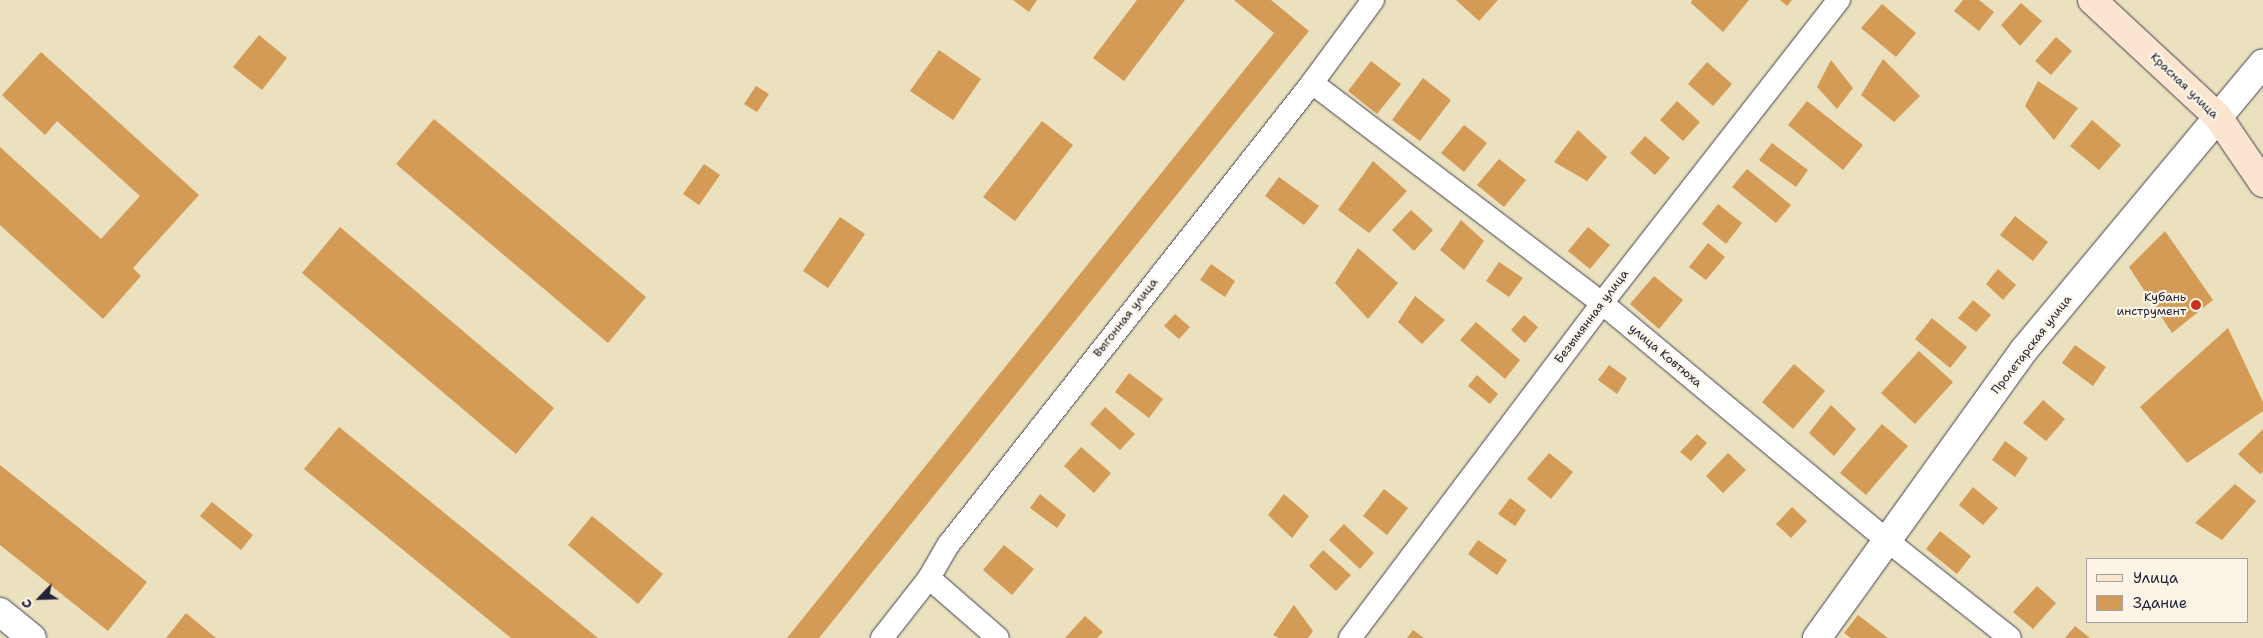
<!DOCTYPE html>
<html>
<head>
<meta charset="utf-8">
<style>
	body { margin:0 }
	#map { position:relative; width:2263px; height:638px; overflow:hidden; background:#ebe1be; font-family:"Shantell Sans",sans-serif }
	div>[style] { position:absolute }
	.building>* { inset:0; background:#d39b55 }
	.roads { filter:drop-shadow(0 0 1px #403f4f) drop-shadow(0 0 1px #403f4f) }
	.minor>* { height:22px; margin:-11px; padding:0 11px; transform-origin:11px; border-radius:11px; background:#fff }
	.tertiary>* { height:28px; margin:-14px; padding:0 14px; transform-origin:14px; border-radius:14px; background:#fff }
	.secondary>* { height:28px; margin:-14px; padding:0 14px; transform-origin:14px; border-radius:14px; background:#fce5d0 }
	.dots>* { width:14px; height:14px; translate:-50% -50%; box-sizing:border-box; border:2px solid #fcf5e5; border-radius:50% }
	span { translate:-50% -50%; white-space:nowrap; text-align:center; line-height:1.15; -webkit-text-stroke:4.5px #fcf5e5; paint-order:stroke }
	.street-label { font-size:12px; color:#22223b }
	.poi-label { font-size:12px; color:#22223b }
	.right { translate:-100% -50%; text-align:right }
	.legend { position:absolute; left:2086px; top:558px; width:162px; height:65px; box-sizing:border-box; background:#fcf5e5; border:1px solid #a5a1a1; margin:0; padding:6px 9px; list-style:none; font-size:15px; color:#22223b }
	.legend li { display:flex; align-items:center; gap:10px; height:25px }
	.legend b { width:25px; border:1px solid #a5a1a1 }
	.north { position:absolute; left:15px; top:573px; width:50px; height:50px; -webkit-text-stroke:4px #fcf5e5; paint-order:stroke; rotate:246deg; font-size:14px; font-weight:700; line-height:20px; text-align:center; color:#22223b }
	.north::after { content:''; display:block; margin:auto; width:18px; height:22px; background:#22223b; clip-path:polygon(50% 0,100% 100%,50% 72%,0 100%) }
</style>
</head>
<body>
<div id="map">
	<div class="building">
		<div style="clip-path:polygon(1013px 0,1037px 0,1029px 12px)"></div>
		<div style="clip-path:polygon(1137px 0,1185px 0,1124px 81px,1093px 58px)"></div>
		<div style="clip-path:polygon(1234px 0,1271px 0,1309px 31px,819px 638px,787px 638px,1274px 33px)"></div>
		<div style="clip-path:polygon(1456px 0,1498px 0,1479px 21px)"></div>
		<div style="clip-path:polygon(1692px 0,1749px 0,1723px 32px,1691px 3px)"></div>
		<div style="clip-path:polygon(1780px 0,1792px 0,1787px 6px)"></div>
		<div style="clip-path:polygon(1963px 0,1979px 0,1994px 12px,1979px 31px,1954px 11px)"></div>
		<div style="clip-path:polygon(2021px 3px,2042px 21px,2020px 46px,2001px 25px)"></div>
		<div style="clip-path:polygon(1882px 4px,1916px 33px,1896px 57px,1861px 28px)"></div>
		<div style="clip-path:polygon(259px 35px,287px 58px,262px 90px,233px 67px)"></div>
		<div style="clip-path:polygon(2056px 37px,2072px 51px,2051px 75px,2035px 61px)"></div>
		<div style="clip-path:polygon(939px 50px,981px 79px,953px 120px,910px 91px)"></div>
		<div style="clip-path:polygon(41px 52px,199px 195px,133px 268px,141px 276px,103px 319px,0 225px,0 147px,101px 239px,140px 196px,57px 121px,45px 135px,2px 95px)"></div>
		<div style="clip-path:polygon(1883px 59px,1920px 96px,1894px 122px,1861px 95px)"></div>
		<div style="clip-path:polygon(1831px 60px,1853px 88px,1837px 109px,1817px 87px)"></div>
		<div style="clip-path:polygon(1371px 61px,1401px 84px,1377px 114px,1348px 91px)"></div>
		<div style="clip-path:polygon(1707px 62px,1732px 84px,1713px 106px,1688px 84px)"></div>
		<div style="clip-path:polygon(1423px 78px,1451px 100px,1420px 141px,1392px 120px)"></div>
		<div style="clip-path:polygon(2038px 81px,2078px 108px,2054px 140px,2025px 106px)"></div>
		<div style="clip-path:polygon(756px 86px,769px 94px,757px 112px,744px 104px)"></div>
		<div style="clip-path:polygon(1677px 101px,1700px 122px,1683px 141px,1660px 120px)"></div>
		<div style="clip-path:polygon(1807px 101px,1863px 145px,1843px 170px,1788px 125px)"></div>
		<div style="clip-path:polygon(434px 119px,646px 297px,608px 343px,396px 164px)"></div>
		<div style="clip-path:polygon(2092px 120px,2121px 145px,2099px 170px,2070px 146px)"></div>
		<div style="clip-path:polygon(1042px 121px,1073px 145px,1015px 221px,983px 197px)"></div>
		<div style="clip-path:polygon(1464px 125px,1487px 143px,1464px 172px,1441px 153px)"></div>
		<div style="clip-path:polygon(1578px 130px,1607px 157px,1587px 181px,1554px 162px)"></div>
		<div style="clip-path:polygon(1645px 136px,1670px 158px,1655px 175px,1630px 153px)"></div>
		<div style="clip-path:polygon(1772px 143px,1808px 170px,1796px 187px,1759px 160px)"></div>
		<div style="clip-path:polygon(1499px 159px,1526px 180px,1504px 207px,1477px 185px)"></div>
		<div style="clip-path:polygon(1373px 161px,1407px 191px,1369px 233px,1338px 210px)"></div>
		<div style="clip-path:polygon(704px 164px,720px 175px,699px 205px,683px 194px)"></div>
		<div style="clip-path:polygon(1747px 169px,1791px 205px,1776px 223px,1732px 187px)"></div>
		<div style="clip-path:polygon(1279px 177px,1319px 206px,1304px 225px,1265px 196px)"></div>
		<div style="clip-path:polygon(1718px 204px,1742px 223px,1726px 244px,1702px 224px)"></div>
		<div style="clip-path:polygon(1411px 210px,1433px 230px,1414px 251px,1392px 230px)"></div>
		<div style="clip-path:polygon(2015px 216px,2048px 242px,2033px 261px,2000px 235px)"></div>
		<div style="clip-path:polygon(840px 217px,865px 234px,828px 288px,803px 271px)"></div>
		<div style="clip-path:polygon(1461px 220px,1484px 241px,1464px 270px,1440px 250px)"></div>
		<div style="clip-path:polygon(340px 227px,554px 408px,516px 454px,302px 273px)"></div>
		<div style="clip-path:polygon(1588px 227px,1610px 245px,1590px 269px,1568px 251px)"></div>
		<div style="clip-path:polygon(2165px 231px,2213px 300px,2172px 333px,2129px 267px)"></div>
		<div style="clip-path:polygon(1708px 243px,1725px 257px,1706px 280px,1689px 267px)"></div>
		<div style="clip-path:polygon(1358px 248px,1398px 283px,1368px 319px,1335px 283px)"></div>
		<div style="clip-path:polygon(1499px 262px,1523px 278px,1509px 297px,1486px 281px)"></div>
		<div style="clip-path:polygon(1211px 264px,1235px 281px,1225px 297px,1200px 280px)"></div>
		<div style="clip-path:polygon(1998px 269px,2016px 285px,2003px 300px,1986px 284px)"></div>
		<div style="clip-path:polygon(1654px 276px,1683px 300px,1659px 329px,1630px 304px)"></div>
		<div style="clip-path:polygon(1415px 296px,1445px 320px,1422px 344px,1398px 322px)"></div>
		<div style="clip-path:polygon(1973px 300px,1991px 315px,1976px 332px,1958px 318px)"></div>
		<div style="clip-path:polygon(1175px 314px,1190px 327px,1179px 339px,1164px 326px)"></div>
		<div style="clip-path:polygon(1524px 315px,1538px 327px,1525px 343px,1511px 330px)"></div>
		<div style="clip-path:polygon(1932px 318px,1967px 347px,1950px 368px,1915px 339px)"></div>
		<div style="clip-path:polygon(1476px 322px,1520px 360px,1505px 379px,1460px 340px)"></div>
		<div style="clip-path:polygon(2228px 328px,2263px 402px,2263px 411px,2187px 463px,2140px 407px)"></div>
		<div style="clip-path:polygon(2075px 345px,2106px 367px,2093px 386px,2062px 363px)"></div>
		<div style="clip-path:polygon(1919px 351px,1953px 382px,1915px 424px,1881px 393px)"></div>
		<div style="clip-path:polygon(1794px 364px,1825px 391px,1793px 429px,1762px 402px)"></div>
		<div style="clip-path:polygon(1609px 365px,1627px 378px,1617px 394px,1598px 380px)"></div>
		<div style="clip-path:polygon(1129px 373px,1163px 399px,1149px 418px,1115px 392px)"></div>
		<div style="clip-path:polygon(1477px 375px,1498px 394px,1490px 404px,1468px 386px)"></div>
		<div style="clip-path:polygon(2043px 400px,2065px 419px,2046px 441px,2023px 423px)"></div>
		<div style="clip-path:polygon(1831px 405px,1856px 429px,1834px 456px,1809px 433px)"></div>
		<div style="clip-path:polygon(1105px 407px,1135px 434px,1120px 450px,1090px 424px)"></div>
		<div style="clip-path:polygon(1882px 424px,1908px 446px,1866px 495px,1840px 473px)"></div>
		<div style="clip-path:polygon(339px 427px,458px 524px,598px 638px,511px 638px,304px 469px)"></div>
		<div style="clip-path:polygon(2263px 429px,2263px 472px,2260px 474px,2238px 454px)"></div>
		<div style="clip-path:polygon(1697px 434px,1707px 443px,1691px 461px,1680px 452px)"></div>
		<div style="clip-path:polygon(2005px 441px,2028px 458px,2015px 477px,1992px 460px)"></div>
		<div style="clip-path:polygon(1081px 447px,1111px 473px,1094px 493px,1064px 466px)"></div>
		<div style="clip-path:polygon(1549px 453px,1573px 472px,1551px 499px,1527px 479px)"></div>
		<div style="clip-path:polygon(1728px 453px,1746px 470px,1723px 493px,1706px 476px)"></div>
		<div style="clip-path:polygon(0 465px,147px 582px,108px 631px,0 545px)"></div>
		<div style="clip-path:polygon(2235px 484px,2256px 501px,2222px 540px,2195px 523px)"></div>
		<div style="clip-path:polygon(1973px 487px,1998px 508px,1983px 525px,1959px 505px)"></div>
		<div style="clip-path:polygon(1384px 489px,1408px 508px,1387px 535px,1363px 516px)"></div>
		<div style="clip-path:polygon(1040px 494px,1066px 515px,1057px 528px,1030px 508px)"></div>
		<div style="clip-path:polygon(1284px 494px,1309px 516px,1292px 538px,1268px 515px)"></div>
		<div style="clip-path:polygon(1510px 498px,1526px 510px,1515px 526px,1498px 514px)"></div>
		<div style="clip-path:polygon(212px 502px,253px 535px,241px 550px,200px 516px)"></div>
		<div style="clip-path:polygon(1792px 507px,1807px 521px,1791px 538px,1776px 524px)"></div>
		<div style="clip-path:polygon(592px 516px,663px 574px,638px 604px,568px 545px)"></div>
		<div style="clip-path:polygon(1344px 524px,1374px 553px,1360px 569px,1329px 540px)"></div>
		<div style="clip-path:polygon(1940px 531px,1971px 556px,1957px 574px,1926px 549px)"></div>
		<div style="clip-path:polygon(1478px 540px,1507px 560px,1497px 575px,1468px 554px)"></div>
		<div style="clip-path:polygon(1004px 545px,1034px 569px,1012px 595px,983px 570px)"></div>
		<div style="clip-path:polygon(1323px 550px,1351px 575px,1336px 591px,1309px 566px)"></div>
		<div style="clip-path:polygon(2037px 586px,2056px 603px,2033px 629px,2013px 612px)"></div>
		<div style="clip-path:polygon(1294px 605px,1313px 631px,1308px 638px,1279px 638px,1273px 635px)"></div>
		<div style="clip-path:polygon(186px 613px,216px 638px,166px 638px)"></div>
		<div style="clip-path:polygon(1858px 615px,1888px 638px,1851px 638px,1844px 633px)"></div>
		<div style="clip-path:polygon(1085px 616px,1103px 632px,1097px 638px,1065px 638px)"></div>
		<div style="clip-path:polygon(2075px 626px,2090px 638px,2065px 638px)"></div>
		<div style="clip-path:polygon(1413px 630px,1424px 638px,1407px 638px)"></div>
	</div>
	<div class="roads">
		<div class="minor">
			<div style="left:1312px;top:83px;width:364px;rotate:37.2deg"></div>
			<div style="left:1602px;top:303px;width:373px;rotate:39.8deg"></div>
			<div style="left:1889px;top:542px;width:154px;rotate:38.4deg"></div>
			<div style="left:929px;top:578px;width:91px;rotate:41deg"></div>
			<div style="left:882px;top:638px;width:76px;rotate:-51.9deg"></div>
			<div style="left:929px;top:578px;width:39px;rotate:-60deg"></div>
			<div style="left:949px;top:544px;width:587px;rotate:-51.78deg"></div>
			<div style="left:1312px;top:83px;width:103px;rotate:-53.7deg"></div>
			<div style="left:1350px;top:638px;width:419px;rotate:-53deg"></div>
			<div style="left:1602px;top:303px;width:385px;rotate:-52deg"></div>
		</div>
		<div class="tertiary">
			<div style="left:0;top:612px;width:41px;rotate:39.1deg"></div>
			<div style="left:1817px;top:638px;width:355px;rotate:-54.3deg"></div>
			<div style="left:2024px;top:350px;width:373px;rotate:-50.2deg"></div>
		</div>
		<div class="secondary">
			<div style="left:2092px;top:0;width:172px;rotate:42.9deg"></div>
			<div style="left:2218px;top:117px;width:80px;rotate:55.7deg"></div>
		</div>
	</div>
	<div class="dots">
		<div style="left:2196px;top:305px;background:#c8321e"></div>
	</div>
	<div class="street-label">
		<span style="left:2184px;top:86px;rotate:44deg">Красная улица</span>
		<span style="left:1592px;top:317px;rotate:-53deg">Безымянная улица</span>
		<span style="left:1126px;top:318px;rotate:-52deg">Выгонная улица</span>
		<span style="left:2032px;top:345px;rotate:-52deg">Пролетарская улица</span>
		<span style="left:1665px;top:356px;rotate:40deg">улица Ковтюха</span>
	</div>
	<div class="poi-label">
		<span class="right" style="left:2186px;top:305px">Кубань<br>инструмент</span>
	</div>
	<ul class="legend">
	<li><b style="height:6px;background:#fce5d0"></b>Улица</li>
	<li><b style="height:14px;background:#d39b55"></b>Здание</li>
	</ul>
	<div class="north">С</div>
</div>
</body>
</html>
